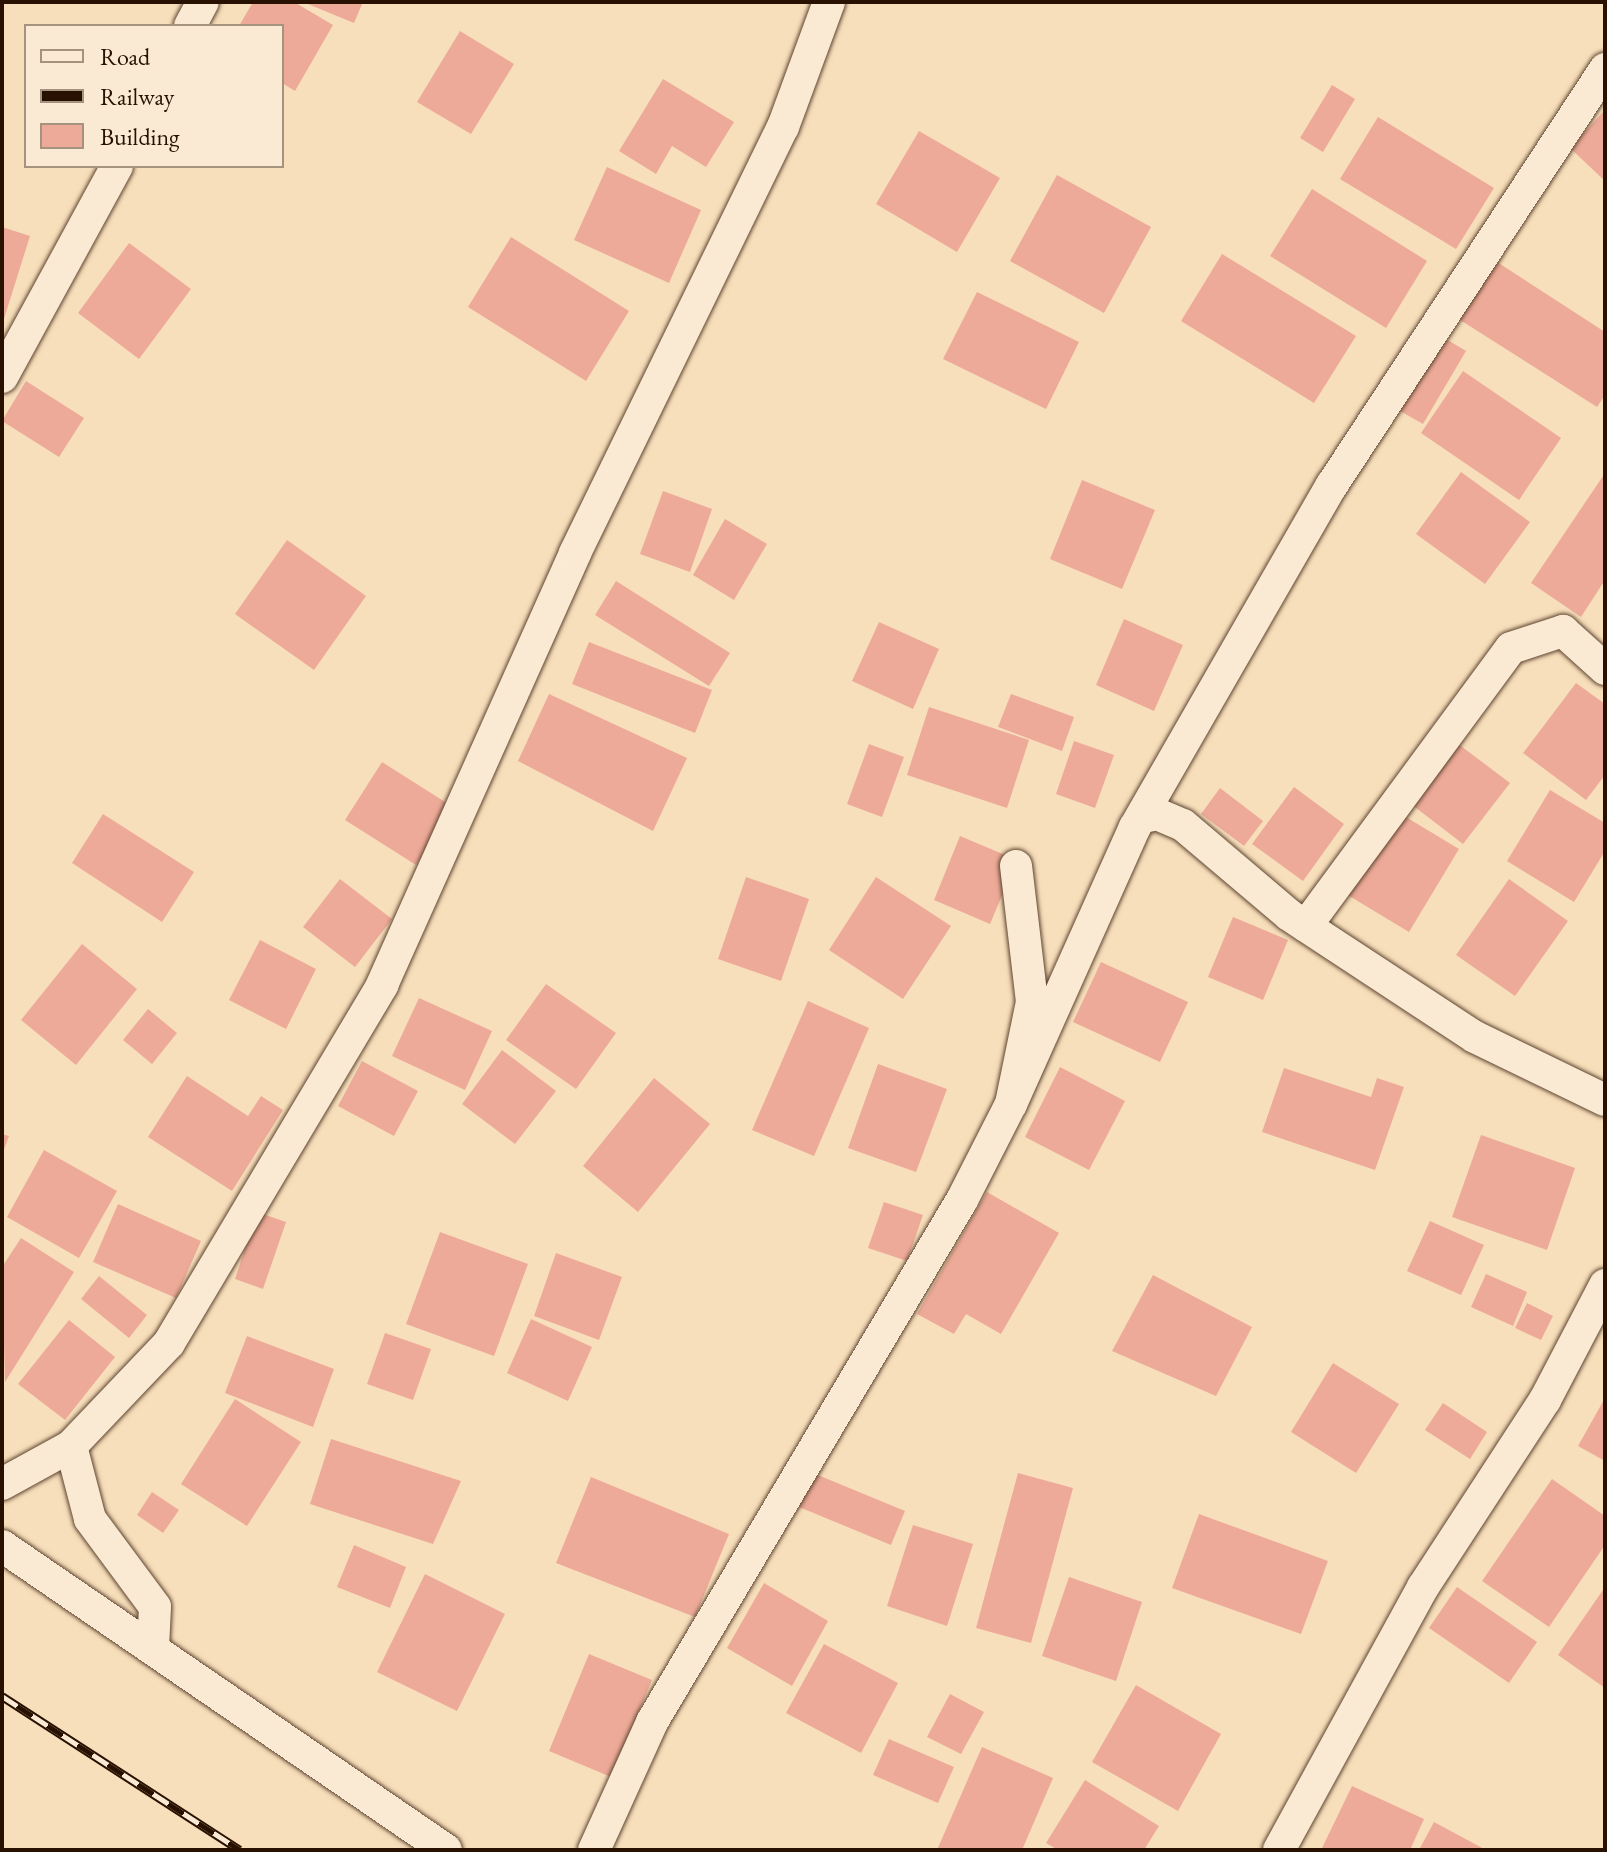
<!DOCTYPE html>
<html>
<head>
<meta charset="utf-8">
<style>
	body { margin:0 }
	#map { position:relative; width:1607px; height:1852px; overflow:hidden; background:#f8dfbb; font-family:"EB Garamond",serif }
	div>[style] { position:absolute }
	.building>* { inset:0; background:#edaa98 }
	.roads { filter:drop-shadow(0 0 2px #5d4430) drop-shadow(0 0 2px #5d4430) }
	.street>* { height:32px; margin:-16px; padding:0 16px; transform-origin:16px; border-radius:16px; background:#faead3 }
	.rail>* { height:9px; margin-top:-4.5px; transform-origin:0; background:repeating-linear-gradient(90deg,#faead3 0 18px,#291101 0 36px); box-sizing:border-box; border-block:2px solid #291101 }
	span { translate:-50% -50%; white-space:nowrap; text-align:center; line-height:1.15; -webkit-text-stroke:8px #faead3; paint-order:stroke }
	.frame { position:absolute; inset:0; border:4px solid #291101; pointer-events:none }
	.legend { position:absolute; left:24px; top:24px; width:260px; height:144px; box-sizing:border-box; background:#faead3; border:2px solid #a6937f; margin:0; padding:10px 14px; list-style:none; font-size:24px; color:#291101 }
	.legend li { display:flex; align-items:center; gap:16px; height:40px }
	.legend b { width:40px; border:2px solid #a6937f }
</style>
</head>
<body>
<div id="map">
	<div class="building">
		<div style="clip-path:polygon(253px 2px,294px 2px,333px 25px,295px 91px,282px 83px,282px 26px,239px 26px)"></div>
		<div style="clip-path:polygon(303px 2px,363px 2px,354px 23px)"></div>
		<div style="clip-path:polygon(460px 31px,514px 64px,471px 134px,417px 102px)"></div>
		<div style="clip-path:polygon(663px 79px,734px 122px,706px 167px,672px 146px,656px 174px,619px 151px)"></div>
		<div style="clip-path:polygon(1332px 85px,1355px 99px,1323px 152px,1300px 138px)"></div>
		<div style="clip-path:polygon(1605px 110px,1605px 181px,1570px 148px)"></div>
		<div style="clip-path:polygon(1378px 117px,1494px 188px,1456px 249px,1340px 179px)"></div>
		<div style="clip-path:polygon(919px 131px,1000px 178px,957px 252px,876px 204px)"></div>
		<div style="clip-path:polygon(607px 167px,701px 210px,669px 283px,574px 240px)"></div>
		<div style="clip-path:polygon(1057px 175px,1151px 227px,1104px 313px,1010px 261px)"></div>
		<div style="clip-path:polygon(1312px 189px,1427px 261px,1386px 328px,1270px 256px)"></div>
		<div style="clip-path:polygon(2px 227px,30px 236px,3px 322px,2px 322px)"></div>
		<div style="clip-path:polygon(511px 237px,629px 311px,586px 381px,468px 307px)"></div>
		<div style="clip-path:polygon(129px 243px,191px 289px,139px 359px,78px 313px)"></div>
		<div style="clip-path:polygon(1222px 254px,1356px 336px,1314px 403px,1181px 321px)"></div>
		<div style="clip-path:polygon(1494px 260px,1605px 332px,1605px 395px,1597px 407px,1457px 318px)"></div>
		<div style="clip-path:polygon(977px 292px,1079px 342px,1046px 409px,943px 359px)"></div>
		<div style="clip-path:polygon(1436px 333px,1466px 351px,1423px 424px,1393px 407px)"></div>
		<div style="clip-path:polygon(1463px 371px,1561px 438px,1519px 500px,1421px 433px)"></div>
		<div style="clip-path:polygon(26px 381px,84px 418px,59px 457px,2px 421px)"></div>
		<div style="clip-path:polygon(1461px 472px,1530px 522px,1485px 584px,1416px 534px)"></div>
		<div style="clip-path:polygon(1605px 473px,1605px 580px,1581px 617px,1531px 583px)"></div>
		<div style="clip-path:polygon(1082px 480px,1155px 510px,1122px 589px,1050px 559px)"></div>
		<div style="clip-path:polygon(663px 491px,712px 509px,690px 572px,640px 554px)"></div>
		<div style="clip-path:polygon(725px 519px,767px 544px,734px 600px,693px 575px)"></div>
		<div style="clip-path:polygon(287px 540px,366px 596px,314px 670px,235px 614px)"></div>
		<div style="clip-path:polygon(616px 581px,730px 653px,709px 686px,595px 615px)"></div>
		<div style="clip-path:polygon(1124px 619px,1183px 645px,1154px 711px,1096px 685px)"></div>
		<div style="clip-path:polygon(879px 622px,939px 649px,913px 709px,852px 681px)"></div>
		<div style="clip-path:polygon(589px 642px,712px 690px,695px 733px,572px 684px)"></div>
		<div style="clip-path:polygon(1576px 683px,1605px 704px,1605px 775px,1586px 800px,1523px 753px)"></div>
		<div style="clip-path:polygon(549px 694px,687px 758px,653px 831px,518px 761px)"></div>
		<div style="clip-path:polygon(1011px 694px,1074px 717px,1062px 751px,998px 727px)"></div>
		<div style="clip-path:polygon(929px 707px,1029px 740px,1007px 808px,907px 775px)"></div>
		<div style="clip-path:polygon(1453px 740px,1510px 783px,1463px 844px,1407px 801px)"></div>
		<div style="clip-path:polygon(1074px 741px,1114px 755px,1095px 808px,1056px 794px)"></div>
		<div style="clip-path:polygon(869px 744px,904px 757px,882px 817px,847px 804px)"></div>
		<div style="clip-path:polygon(382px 762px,453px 807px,416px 865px,345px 820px)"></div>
		<div style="clip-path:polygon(1294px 787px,1344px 824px,1303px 881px,1252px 844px)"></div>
		<div style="clip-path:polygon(1220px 788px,1263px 821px,1244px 846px,1201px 814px)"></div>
		<div style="clip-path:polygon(1550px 790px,1605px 823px,1605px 851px,1574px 902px,1507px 861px)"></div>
		<div style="clip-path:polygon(1396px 811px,1459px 849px,1409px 932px,1346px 894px)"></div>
		<div style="clip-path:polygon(103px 814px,194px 872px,162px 922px,72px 863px)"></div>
		<div style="clip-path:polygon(960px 836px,1017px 860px,990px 924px,934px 900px)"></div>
		<div style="clip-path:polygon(746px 877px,809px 899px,781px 981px,718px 959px)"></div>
		<div style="clip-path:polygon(876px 877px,951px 926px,903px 999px,829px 950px)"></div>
		<div style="clip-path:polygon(340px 879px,392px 919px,355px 967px,303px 927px)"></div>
		<div style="clip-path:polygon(1509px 879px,1568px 921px,1515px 996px,1456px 955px)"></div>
		<div style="clip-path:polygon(1233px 917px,1288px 940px,1263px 1000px,1208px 977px)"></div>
		<div style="clip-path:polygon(260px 940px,316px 969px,286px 1029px,229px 1000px)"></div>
		<div style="clip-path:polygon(82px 944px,137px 989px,76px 1065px,21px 1020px)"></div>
		<div style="clip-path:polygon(1101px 962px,1188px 1002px,1160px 1062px,1073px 1022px)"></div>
		<div style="clip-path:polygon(546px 984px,616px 1033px,576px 1089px,506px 1040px)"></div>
		<div style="clip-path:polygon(419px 998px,492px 1031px,465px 1090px,392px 1056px)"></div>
		<div style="clip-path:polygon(808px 1001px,869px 1028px,814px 1156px,752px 1130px)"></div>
		<div style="clip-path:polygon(148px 1009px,177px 1033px,152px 1064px,123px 1040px)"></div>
		<div style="clip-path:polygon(502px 1050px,556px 1091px,515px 1144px,462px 1104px)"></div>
		<div style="clip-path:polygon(362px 1061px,418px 1091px,394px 1136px,338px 1106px)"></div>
		<div style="clip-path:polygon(878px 1064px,947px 1089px,916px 1172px,848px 1148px)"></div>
		<div style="clip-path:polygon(1060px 1067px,1125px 1101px,1089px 1170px,1025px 1137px)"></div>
		<div style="clip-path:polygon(1284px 1068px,1371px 1097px,1377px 1078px,1404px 1087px,1375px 1170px,1262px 1132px)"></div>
		<div style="clip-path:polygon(187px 1076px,248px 1116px,261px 1096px,283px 1110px,232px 1191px,148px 1137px)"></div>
		<div style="clip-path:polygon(654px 1078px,710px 1124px,638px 1212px,583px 1166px)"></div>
		<div style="clip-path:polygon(2px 1134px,9px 1136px,2px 1155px)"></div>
		<div style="clip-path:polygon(1481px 1135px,1575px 1168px,1547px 1250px,1452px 1217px)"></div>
		<div style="clip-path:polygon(44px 1150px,117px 1191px,79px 1258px,7px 1217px)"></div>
		<div style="clip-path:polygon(987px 1192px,1059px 1233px,1001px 1334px,966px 1314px,954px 1334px,917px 1314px)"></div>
		<div style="clip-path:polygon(884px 1202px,923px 1215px,907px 1261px,868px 1248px)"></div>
		<div style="clip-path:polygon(118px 1204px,201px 1241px,176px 1298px,93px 1262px)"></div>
		<div style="clip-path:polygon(257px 1212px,286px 1222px,263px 1289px,235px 1279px)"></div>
		<div style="clip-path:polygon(1430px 1221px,1484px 1245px,1461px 1295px,1407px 1271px)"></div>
		<div style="clip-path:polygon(440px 1232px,528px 1264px,494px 1356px,406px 1324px)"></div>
		<div style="clip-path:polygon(21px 1238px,74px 1272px,5px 1382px,2px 1267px)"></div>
		<div style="clip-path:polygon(556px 1253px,622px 1277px,599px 1340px,534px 1316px)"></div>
		<div style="clip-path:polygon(1486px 1274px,1527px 1292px,1513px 1326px,1471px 1307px)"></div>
		<div style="clip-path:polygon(1153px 1275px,1252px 1327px,1216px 1396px,1112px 1351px)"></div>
		<div style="clip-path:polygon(99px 1276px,147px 1315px,129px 1338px,81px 1299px)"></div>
		<div style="clip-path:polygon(1527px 1303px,1553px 1316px,1541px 1340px,1515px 1328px)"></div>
		<div style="clip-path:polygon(531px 1319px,592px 1347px,568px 1401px,507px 1373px)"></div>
		<div style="clip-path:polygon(69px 1320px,115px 1357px,65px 1420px,18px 1384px)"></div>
		<div style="clip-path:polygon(385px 1333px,431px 1349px,413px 1400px,367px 1384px)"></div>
		<div style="clip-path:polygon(247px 1336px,334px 1369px,313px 1427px,225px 1393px)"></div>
		<div style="clip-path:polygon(1333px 1363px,1399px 1404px,1356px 1473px,1291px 1432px)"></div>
		<div style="clip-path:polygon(1605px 1398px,1605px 1461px,1578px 1446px)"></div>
		<div style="clip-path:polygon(235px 1399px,301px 1442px,247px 1526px,181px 1484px)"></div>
		<div style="clip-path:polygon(1443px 1403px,1487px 1432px,1470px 1459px,1425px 1430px)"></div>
		<div style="clip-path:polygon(331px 1439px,461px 1481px,433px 1544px,310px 1504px)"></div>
		<div style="clip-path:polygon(813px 1473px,905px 1511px,891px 1545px,799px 1507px)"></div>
		<div style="clip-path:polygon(1018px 1473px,1073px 1488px,1031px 1643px,976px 1628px)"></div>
		<div style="clip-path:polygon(591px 1477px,729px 1534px,695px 1617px,556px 1563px)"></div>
		<div style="clip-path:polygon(1552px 1479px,1605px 1516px,1605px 1545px,1549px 1627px,1482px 1581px)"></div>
		<div style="clip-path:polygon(152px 1492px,179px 1510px,163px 1533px,137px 1515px)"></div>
		<div style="clip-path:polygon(1199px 1514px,1328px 1561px,1301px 1634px,1172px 1588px)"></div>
		<div style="clip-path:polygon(913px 1525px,973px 1544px,947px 1626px,887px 1606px)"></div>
		<div style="clip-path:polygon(354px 1545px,406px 1567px,390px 1608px,337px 1587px)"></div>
		<div style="clip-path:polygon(425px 1574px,505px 1614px,457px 1711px,377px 1672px)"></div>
		<div style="clip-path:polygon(1069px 1577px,1142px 1602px,1116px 1681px,1042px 1656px)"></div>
		<div style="clip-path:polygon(764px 1583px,828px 1621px,792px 1686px,727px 1648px)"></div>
		<div style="clip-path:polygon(1457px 1587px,1537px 1642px,1509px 1683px,1429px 1628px)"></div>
		<div style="clip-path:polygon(1605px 1587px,1605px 1688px,1558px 1655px)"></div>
		<div style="clip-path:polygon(824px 1644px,898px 1683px,861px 1753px,786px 1713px)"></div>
		<div style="clip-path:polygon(589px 1654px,652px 1680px,611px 1777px,549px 1751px)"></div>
		<div style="clip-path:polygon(1136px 1685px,1221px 1734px,1178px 1811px,1092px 1762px)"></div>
		<div style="clip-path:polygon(950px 1694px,984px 1712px,961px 1754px,927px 1737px)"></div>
		<div style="clip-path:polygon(889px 1739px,954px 1767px,938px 1803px,873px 1775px)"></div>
		<div style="clip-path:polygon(982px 1747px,1053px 1778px,1022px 1850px,937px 1850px)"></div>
		<div style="clip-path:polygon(1085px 1780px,1159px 1826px,1144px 1850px,1058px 1850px,1046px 1843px)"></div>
		<div style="clip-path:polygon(1352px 1786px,1424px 1819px,1410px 1850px,1321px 1850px)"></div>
		<div style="clip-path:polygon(1434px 1822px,1486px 1850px,1419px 1850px)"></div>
	</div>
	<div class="roads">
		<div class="street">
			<div style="left:190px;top:26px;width:27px;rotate:-62deg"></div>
			<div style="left:2px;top:377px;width:240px;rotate:-61.4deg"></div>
			<div style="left:1144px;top:817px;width:13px;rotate:-13deg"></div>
			<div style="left:1157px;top:814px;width:28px;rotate:23deg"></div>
			<div style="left:1183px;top:825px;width:139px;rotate:40.3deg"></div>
			<div style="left:1289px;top:915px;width:222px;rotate:33.3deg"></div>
			<div style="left:1475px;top:1037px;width:144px;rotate:25.9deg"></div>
			<div style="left:1306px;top:926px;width:345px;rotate:-53.6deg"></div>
			<div style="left:1511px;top:648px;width:55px;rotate:-18.1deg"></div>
			<div style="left:1563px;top:631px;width:57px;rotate:42.1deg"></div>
			<div style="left:1011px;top:1104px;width:303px;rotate:-65.9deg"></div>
			<div style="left:1135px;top:827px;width:395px;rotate:-60.1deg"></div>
			<div style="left:1332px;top:485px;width:498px;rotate:-56.7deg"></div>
			<div style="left:71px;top:1446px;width:75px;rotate:75.4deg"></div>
			<div style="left:90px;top:1519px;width:109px;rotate:53.5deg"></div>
			<div style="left:155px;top:1607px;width:41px;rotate:92.8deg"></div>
			<div style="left:2px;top:1484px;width:79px;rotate:-28.8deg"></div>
			<div style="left:71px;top:1446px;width:142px;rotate:-46.4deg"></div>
			<div style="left:169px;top:1343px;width:417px;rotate:-59.2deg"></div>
			<div style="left:382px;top:985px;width:473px;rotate:-65.9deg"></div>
			<div style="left:575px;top:553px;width:474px;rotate:-64deg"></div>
			<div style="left:783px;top:127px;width:133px;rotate:-69.8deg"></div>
			<div style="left:2px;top:1546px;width:538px;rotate:34.4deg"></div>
			<div style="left:594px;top:1850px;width:141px;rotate:-65.6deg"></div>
			<div style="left:652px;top:1722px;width:607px;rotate:-59.3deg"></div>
			<div style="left:962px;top:1200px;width:108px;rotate:-63deg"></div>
			<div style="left:1011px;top:1104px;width:104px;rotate:-78.4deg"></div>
			<div style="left:1032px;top:1002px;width:137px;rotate:-96.7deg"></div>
			<div style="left:1279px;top:1850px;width:300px;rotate:-61.3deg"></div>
			<div style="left:1423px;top:1587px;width:223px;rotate:-56.9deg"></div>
			<div style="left:1545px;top:1400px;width:130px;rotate:-62.4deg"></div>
		</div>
	</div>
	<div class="rail">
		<div style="left:2px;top:1696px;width:283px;rotate:32.9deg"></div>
	</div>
	<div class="frame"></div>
	<ul class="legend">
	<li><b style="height:10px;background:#faead3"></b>Road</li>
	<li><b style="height:10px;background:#291101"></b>Railway</li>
	<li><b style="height:22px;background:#edaa98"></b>Building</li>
	</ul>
</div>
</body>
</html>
